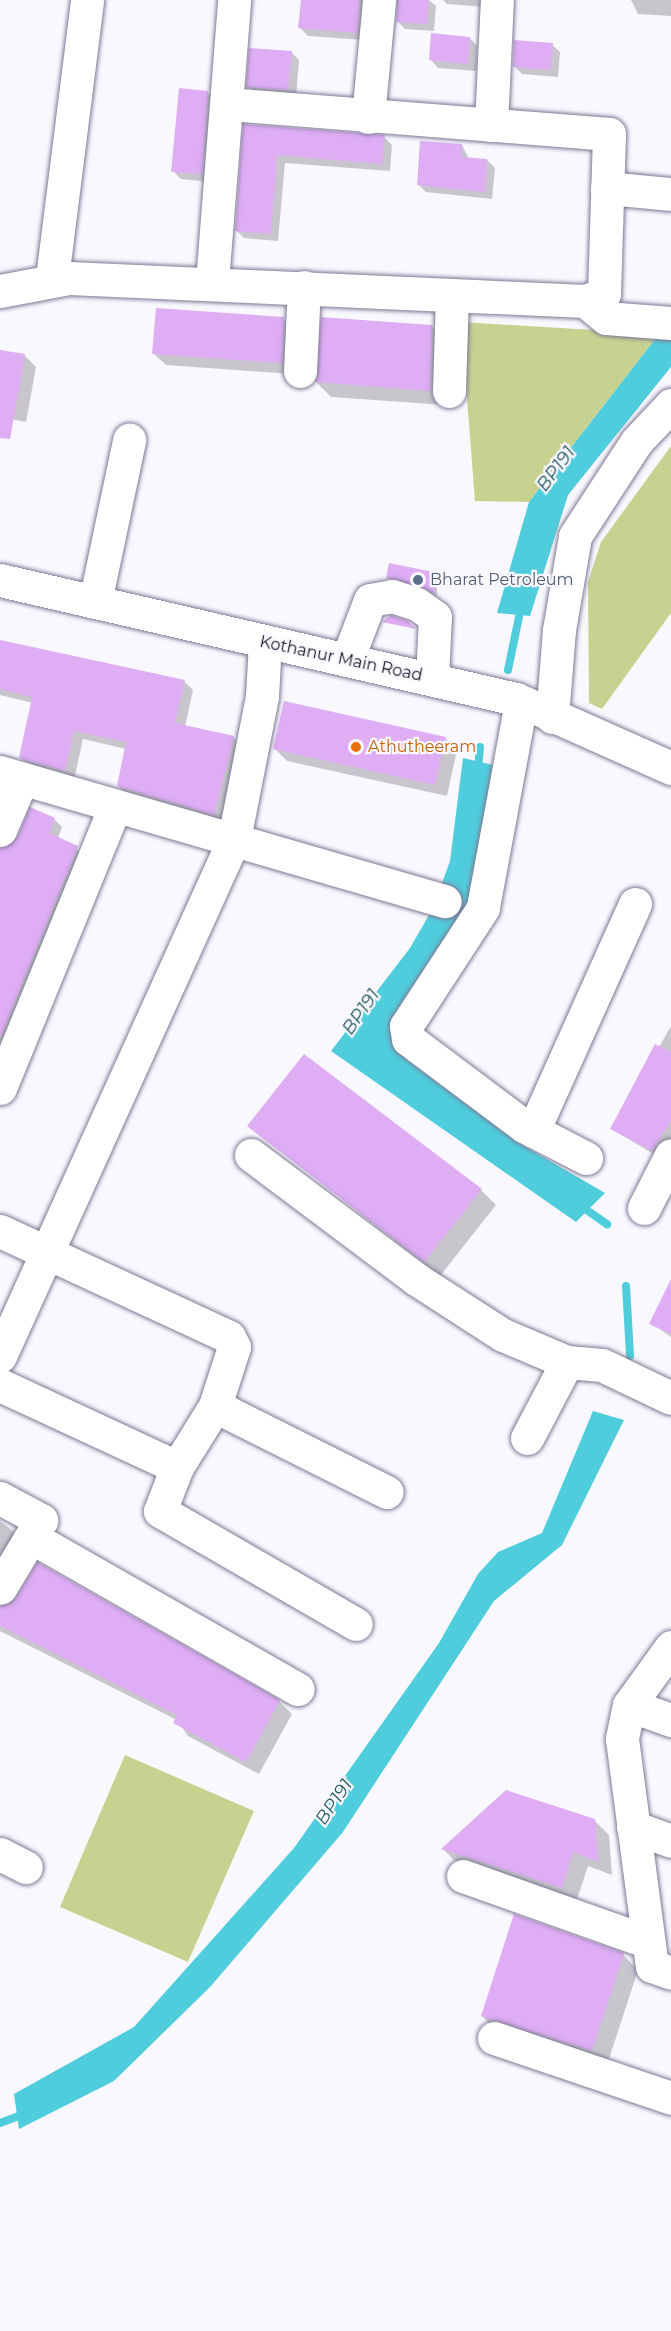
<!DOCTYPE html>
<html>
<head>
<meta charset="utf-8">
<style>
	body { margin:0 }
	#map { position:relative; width:671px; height:2331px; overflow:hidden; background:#faf8ff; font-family:Montserrat,sans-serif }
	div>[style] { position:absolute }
	.green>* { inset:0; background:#c8d290 }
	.water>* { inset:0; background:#50cddc }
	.shadow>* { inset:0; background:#0003 }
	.stream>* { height:8px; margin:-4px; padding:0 4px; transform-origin:4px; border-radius:4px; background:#50cddc }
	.building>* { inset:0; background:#deadf4 }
	.roads { filter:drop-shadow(0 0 2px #7f7794) drop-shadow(0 0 2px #7f7794) }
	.minor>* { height:33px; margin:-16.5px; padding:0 16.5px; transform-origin:16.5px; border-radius:16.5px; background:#fff }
	.major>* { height:33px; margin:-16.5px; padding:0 16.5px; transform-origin:16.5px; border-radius:16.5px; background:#fff }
	.dots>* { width:16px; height:16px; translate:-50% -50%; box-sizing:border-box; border:3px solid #faf8ff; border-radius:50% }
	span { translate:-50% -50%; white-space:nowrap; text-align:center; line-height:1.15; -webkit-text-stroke:4.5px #faf8ff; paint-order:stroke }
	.service-label { font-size:16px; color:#4e5e75 }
	.left { translate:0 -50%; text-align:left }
	.street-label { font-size:16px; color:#16131e }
	.food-label { font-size:16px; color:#c56008 }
	.water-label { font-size:18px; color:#245960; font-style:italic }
</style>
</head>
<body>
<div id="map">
	<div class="green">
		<div style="clip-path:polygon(461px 322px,659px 334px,529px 502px,475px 501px)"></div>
		<div style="clip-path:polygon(671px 446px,671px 613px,602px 709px,589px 703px,588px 582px,601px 542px)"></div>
		<div style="clip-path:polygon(125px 1755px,254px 1811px,188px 1962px,60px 1907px)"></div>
	</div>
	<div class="water">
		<div style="clip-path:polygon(671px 325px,671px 367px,568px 495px,530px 616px,497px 613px,529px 502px,659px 334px)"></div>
		<div style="clip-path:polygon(463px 758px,493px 765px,473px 897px,392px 1031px,407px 1060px,519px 1143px,605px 1193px,576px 1222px,331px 1051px,410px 948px,433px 908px,450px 861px)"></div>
		<div style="clip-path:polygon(593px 1411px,624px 1420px,562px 1545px,494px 1601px,343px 1832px,210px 1987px,114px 2081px,19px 2129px,14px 2094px,134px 2027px,294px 1848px,439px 1643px,478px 1574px,498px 1552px,542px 1533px)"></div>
	</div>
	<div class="shadow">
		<div style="clip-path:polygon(302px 0,367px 0,364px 40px,308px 36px,300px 28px)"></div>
		<div style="clip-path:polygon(398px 0,429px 0,436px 6px,434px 31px,405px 29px,397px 21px)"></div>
		<div style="clip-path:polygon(443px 0,486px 0,486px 7px,447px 4px)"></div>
		<div style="clip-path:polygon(631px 0,671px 0,671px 16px,638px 14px)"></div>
		<div style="clip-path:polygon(470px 38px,477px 46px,476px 71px,438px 68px,431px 60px)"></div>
		<div style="clip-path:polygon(552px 45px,560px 52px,558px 77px,522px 74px,514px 66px)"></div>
		<div style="clip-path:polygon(291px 52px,299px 60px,296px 97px,255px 94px,248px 86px)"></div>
		<div style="clip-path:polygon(207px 92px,215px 100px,209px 182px,181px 179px,173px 171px)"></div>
		<div style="clip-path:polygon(244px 126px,384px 137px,392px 145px,390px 171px,285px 163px,278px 241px,244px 238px,236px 230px)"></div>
		<div style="clip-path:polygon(462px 145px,469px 159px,487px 160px,495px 168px,492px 199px,426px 192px,418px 184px)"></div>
		<div style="clip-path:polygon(283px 319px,295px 330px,293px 374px,166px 365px,154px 354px)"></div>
		<div style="clip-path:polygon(432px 326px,447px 341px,445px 405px,331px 397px,316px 382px)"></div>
		<div style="clip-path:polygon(0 351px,24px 355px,36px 367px,26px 422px,0 417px)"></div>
		<div style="clip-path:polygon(437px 575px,437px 596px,388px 578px)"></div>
		<div style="clip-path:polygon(0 642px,184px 681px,193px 690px,185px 727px,233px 737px,243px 747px,223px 823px,128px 795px,118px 786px,126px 749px,83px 739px,74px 780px,30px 767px,20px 757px,33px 703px,0 695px)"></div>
		<div style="clip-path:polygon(445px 738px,457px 750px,447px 796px,287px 761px,275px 749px)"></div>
		<div style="clip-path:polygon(31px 809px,54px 819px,62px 827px,58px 838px,85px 855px,0 1065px,0 849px,13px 846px)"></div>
		<div style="clip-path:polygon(671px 1026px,671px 1138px,660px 1158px,612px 1129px)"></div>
		<div style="clip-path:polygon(249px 1126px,481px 1190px,496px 1205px,440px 1276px)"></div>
		<div style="clip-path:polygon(671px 1300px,671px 1337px,651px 1323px)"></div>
		<div style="clip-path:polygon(0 1521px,26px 1541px,0 1586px)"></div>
		<div style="clip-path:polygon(38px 1564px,279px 1701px,292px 1714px,259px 1774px,188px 1736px,177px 1720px,0 1631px,0 1605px,10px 1606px)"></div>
		<div style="clip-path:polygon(594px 1820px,609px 1835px,612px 1875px,588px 1866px,576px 1902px,458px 1864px,443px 1849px)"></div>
		<div style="clip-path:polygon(623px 1955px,638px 1970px,607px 2065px,497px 2031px,482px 2016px)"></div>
	</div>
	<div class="stream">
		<div style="left:508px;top:670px;width:64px;rotate:-78.3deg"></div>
		<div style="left:478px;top:770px;width:23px;rotate:-85deg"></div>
		<div style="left:581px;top:1206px;width:32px;rotate:35deg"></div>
		<div style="left:626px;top:1286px;width:70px;rotate:86.7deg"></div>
		<div style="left:0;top:2123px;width:29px;rotate:-20deg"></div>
	</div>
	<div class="building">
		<div style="clip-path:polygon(301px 0,360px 0,357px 33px,298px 28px)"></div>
		<div style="clip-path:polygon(397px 0,428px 0,427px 24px,396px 22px)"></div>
		<div style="clip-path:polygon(431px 33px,470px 37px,468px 64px,429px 60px)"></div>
		<div style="clip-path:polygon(514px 40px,553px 43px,551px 70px,513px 67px)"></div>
		<div style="clip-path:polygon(249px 48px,292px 51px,288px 90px,246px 87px)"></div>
		<div style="clip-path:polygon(179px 88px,208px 91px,202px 174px,171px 172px)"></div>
		<div style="clip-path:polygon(243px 124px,385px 135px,382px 164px,277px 155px,271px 234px,235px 231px)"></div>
		<div style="clip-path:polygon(420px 141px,462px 144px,461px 157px,487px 159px,485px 192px,417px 185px)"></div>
		<div style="clip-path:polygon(156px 308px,284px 317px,282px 363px,152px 354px)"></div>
		<div style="clip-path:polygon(321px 317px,432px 325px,430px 391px,315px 382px)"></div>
		<div style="clip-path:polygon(0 350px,25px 354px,10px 439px,0 438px)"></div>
		<div style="clip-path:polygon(389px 563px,438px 573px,434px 593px,386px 578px)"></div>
		<div style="clip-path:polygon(391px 615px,408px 621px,416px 629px,382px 622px)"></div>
		<div style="clip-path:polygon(0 640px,185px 680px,175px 723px,234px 736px,214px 815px,117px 786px,126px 742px,74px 731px,65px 771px,19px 758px,32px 697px,0 689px)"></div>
		<div style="clip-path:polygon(284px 701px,446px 737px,435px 785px,273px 749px)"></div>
		<div style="clip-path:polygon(30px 807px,55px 818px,49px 833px,78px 846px,0 1038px,0 848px,17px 838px)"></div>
		<div style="clip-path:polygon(655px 1044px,671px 1052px,671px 1121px,652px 1151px,610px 1129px)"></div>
		<div style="clip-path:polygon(304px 1054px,482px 1189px,424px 1262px,247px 1126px)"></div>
		<div style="clip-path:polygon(671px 1279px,671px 1334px,649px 1324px)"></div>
		<div style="clip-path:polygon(37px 1562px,280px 1700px,246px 1762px,173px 1723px,177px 1715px,0 1626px,0 1607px,16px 1598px)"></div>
		<div style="clip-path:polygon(506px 1790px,595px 1819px,598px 1862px,573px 1852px,562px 1888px,441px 1849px)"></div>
		<div style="clip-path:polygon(514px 1914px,624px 1953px,592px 2051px,481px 2016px)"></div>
	</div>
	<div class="roads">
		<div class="minor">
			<div style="left:368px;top:117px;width:118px;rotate:-84.6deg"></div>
			<div style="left:491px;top:125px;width:125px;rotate:-87.3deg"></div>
			<div style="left:607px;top:188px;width:64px;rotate:5.4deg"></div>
			<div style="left:52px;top:278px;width:280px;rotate:-82.8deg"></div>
			<div style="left:212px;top:282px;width:283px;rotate:-85.5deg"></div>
			<div style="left:0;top:291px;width:70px;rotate:-10.7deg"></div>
			<div style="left:69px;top:278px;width:517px;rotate:2.55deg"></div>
			<div style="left:585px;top:301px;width:20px;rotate:-20deg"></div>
			<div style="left:604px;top:294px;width:160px;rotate:-88.2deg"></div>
			<div style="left:609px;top:134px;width:383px;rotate:-175.5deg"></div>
			<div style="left:585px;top:301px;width:27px;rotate:39deg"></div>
			<div style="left:606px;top:318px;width:65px;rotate:4.4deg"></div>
			<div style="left:300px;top:371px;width:84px;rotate:-87.3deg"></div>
			<div style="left:449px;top:391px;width:96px;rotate:-88.2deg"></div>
			<div style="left:95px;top:602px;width:166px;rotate:-78.1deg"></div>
			<div style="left:347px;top:660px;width:64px;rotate:-69deg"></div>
			<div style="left:370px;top:600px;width:22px;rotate:-10deg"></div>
			<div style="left:392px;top:596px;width:26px;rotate:18deg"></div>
			<div style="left:417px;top:604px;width:22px;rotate:36deg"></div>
			<div style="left:435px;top:617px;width:62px;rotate:92.8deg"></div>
			<div style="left:521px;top:702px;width:209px;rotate:100.5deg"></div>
			<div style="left:483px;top:908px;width:141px;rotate:123.1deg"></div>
			<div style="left:406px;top:1026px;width:13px;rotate:81deg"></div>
			<div style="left:408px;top:1039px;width:145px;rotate:36.9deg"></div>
			<div style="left:524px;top:1126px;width:70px;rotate:27.3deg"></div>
			<div style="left:552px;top:717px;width:87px;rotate:-85.4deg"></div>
			<div style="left:559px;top:630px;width:95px;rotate:-80.3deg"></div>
			<div style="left:575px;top:536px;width:113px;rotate:-56.9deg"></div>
			<div style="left:637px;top:441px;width:50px;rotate:-46.6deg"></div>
			<div style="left:0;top:772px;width:463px;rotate:16.2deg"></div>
			<div style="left:0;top:830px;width:56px;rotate:-66.7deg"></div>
			<div style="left:0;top:1088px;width:302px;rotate:-67.8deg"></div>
			<div style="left:533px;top:1131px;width:249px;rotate:-65.8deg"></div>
			<div style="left:251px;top:1155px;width:206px;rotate:36.9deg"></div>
			<div style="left:416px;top:1279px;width:103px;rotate:32.8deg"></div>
			<div style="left:503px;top:1335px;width:69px;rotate:22.9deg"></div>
			<div style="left:567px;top:1362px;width:35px;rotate:5deg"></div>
			<div style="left:602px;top:1365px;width:76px;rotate:25.6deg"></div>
			<div style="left:644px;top:1208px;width:59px;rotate:-63deg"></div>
			<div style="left:0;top:1231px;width:252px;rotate:24.8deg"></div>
			<div style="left:229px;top:1337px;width:11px;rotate:63deg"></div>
			<div style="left:234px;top:1347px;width:62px;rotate:107.9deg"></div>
			<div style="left:215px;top:1406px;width:72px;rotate:121.9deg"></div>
			<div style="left:177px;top:1467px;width:47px;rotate:111.1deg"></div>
			<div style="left:160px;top:1511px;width:226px;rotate:30deg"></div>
			<div style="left:0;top:1356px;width:567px;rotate:-65.65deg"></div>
			<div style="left:234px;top:839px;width:146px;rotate:-78.9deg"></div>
			<div style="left:262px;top:696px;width:54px;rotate:-86.8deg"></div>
			<div style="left:0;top:1385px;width:195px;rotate:24.9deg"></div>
			<div style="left:215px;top:1406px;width:192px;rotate:26.6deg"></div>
			<div style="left:527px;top:1438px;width:86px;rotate:-62.2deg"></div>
			<div style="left:0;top:1498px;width:47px;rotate:28.2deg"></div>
			<div style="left:41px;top:1520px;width:79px;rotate:121.1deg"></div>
			<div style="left:31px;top:1537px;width:307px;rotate:29.7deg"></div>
			<div style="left:671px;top:1647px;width:72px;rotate:125.9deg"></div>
			<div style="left:629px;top:1705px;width:35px;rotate:102deg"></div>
			<div style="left:622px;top:1739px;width:229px;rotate:82.5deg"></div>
			<div style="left:652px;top:1966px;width:20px;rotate:20deg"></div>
			<div style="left:629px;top:1705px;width:45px;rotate:19.7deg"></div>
			<div style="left:633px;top:1827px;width:40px;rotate:20.2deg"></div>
			<div style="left:0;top:1854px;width:29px;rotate:27deg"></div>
			<div style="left:463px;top:1876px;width:196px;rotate:19.6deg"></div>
			<div style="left:494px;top:2038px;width:187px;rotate:18.7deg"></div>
		</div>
		<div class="major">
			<div style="left:0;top:580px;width:530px;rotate:12.99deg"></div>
			<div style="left:516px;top:699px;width:170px;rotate:24deg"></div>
		</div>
	</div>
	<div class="dots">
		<div style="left:418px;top:580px;background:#5c6f8a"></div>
		<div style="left:356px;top:747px;background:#e8710a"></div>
	</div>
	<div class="service-label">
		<span class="left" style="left:430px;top:580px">Bharat Petroleum</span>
	</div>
	<div class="street-label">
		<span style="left:341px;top:659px;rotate:12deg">Kothanur Main Road</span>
	</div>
	<div class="food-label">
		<span class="left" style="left:368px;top:747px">Athutheeram</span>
	</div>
	<div class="water-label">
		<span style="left:556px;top:469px;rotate:-53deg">BP191</span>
		<span style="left:361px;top:1012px;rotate:-55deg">BP191</span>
		<span style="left:334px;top:1802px;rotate:-56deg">BP191</span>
	</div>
</div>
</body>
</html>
